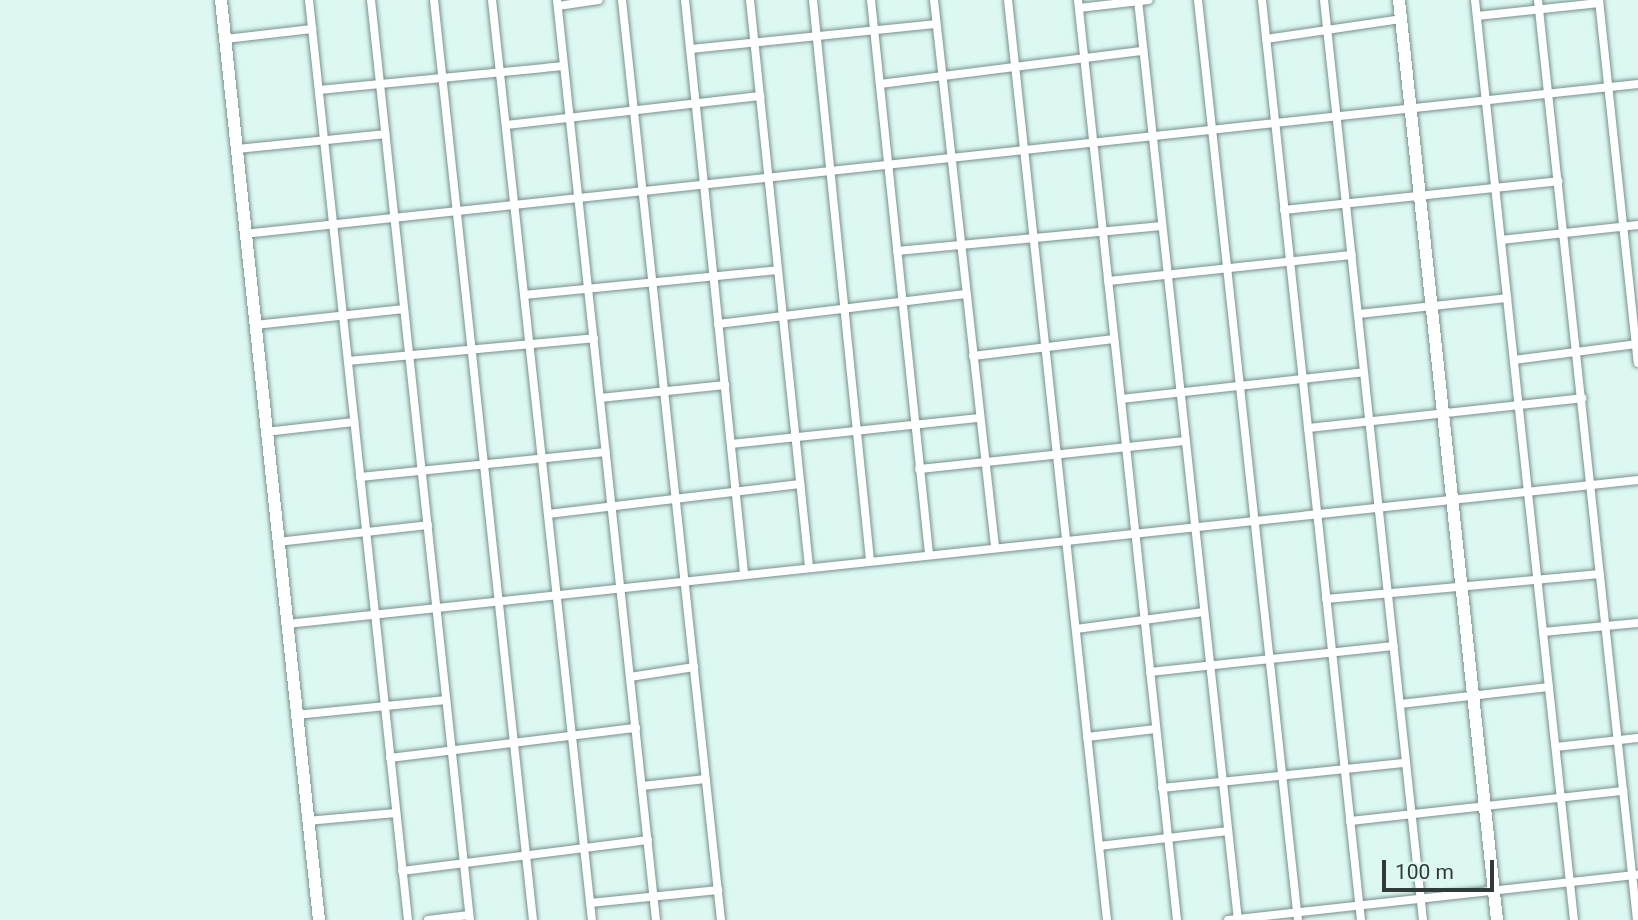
<!DOCTYPE html>
<html>
<head>
<meta charset="utf-8">
<style>
	body { margin:0 }
	#map { position:relative; width:1638px; height:920px; overflow:hidden; background:#ddf8f3; font-family:Roboto,sans-serif }
	div>[style] { position:absolute }
	.roads { filter:drop-shadow(0 0 2px #78918d) drop-shadow(0 0 2px #78918d) }
	.street>* { height:8px; margin:-4px; padding:0 4px; transform-origin:4px; border-radius:4px; background:#fff }
	.secondary>* { height:12px; margin:-6px; padding:0 6px; transform-origin:6px; border-radius:6px; background:#fff }
	span { translate:-50% -50%; white-space:nowrap; text-align:center; line-height:1.15; -webkit-text-stroke:5px #ddf8f3; paint-order:stroke }
	.scale { position:absolute; left:1382px; top:860px; width:112px; height:32px; box-sizing:border-box; border:4px solid #303b39; border-top:0; padding-left:9px; font-size:21px; line-height:24px; white-space:nowrap; color:#303b39; -webkit-text-stroke:5px #ddf8f3; paint-order:stroke }
</style>
</head>
<body>
<div id="map">
	<div class="roads">
		<div class="street">
			<div style="left:309px;top:0;width:925px;rotate:83.86deg"></div>
			<div style="left:371px;top:0;width:925px;rotate:83.86deg"></div>
			<div style="left:434px;top:0;width:925px;rotate:83.86deg"></div>
			<div style="left:492px;top:0;width:925px;rotate:83.8deg"></div>
			<div style="left:557px;top:0;width:925px;rotate:83.86deg"></div>
			<div style="left:622px;top:0;width:925px;rotate:83.86deg"></div>
			<div style="left:685px;top:0;width:576px;rotate:84.12deg"></div>
			<div style="left:750px;top:0;width:570px;rotate:84.06deg"></div>
			<div style="left:813px;top:0;width:563px;rotate:84.19deg"></div>
			<div style="left:871px;top:0;width:557px;rotate:84.02deg"></div>
			<div style="left:934px;top:0;width:549px;rotate:83.63deg"></div>
			<div style="left:1008px;top:0;width:925px;rotate:83.86deg"></div>
			<div style="left:1078px;top:0;width:925px;rotate:83.86deg"></div>
			<div style="left:1138px;top:0;width:925px;rotate:83.8deg"></div>
			<div style="left:1198px;top:0;width:925px;rotate:83.8deg"></div>
			<div style="left:1262px;top:0;width:925px;rotate:83.86deg"></div>
			<div style="left:1324px;top:0;width:925px;rotate:83.86deg"></div>
			<div style="left:1475px;top:0;width:925px;rotate:83.86deg"></div>
			<div style="left:1538px;top:0;width:925px;rotate:83.86deg"></div>
			<div style="left:1599px;top:0;width:365px;rotate:83.9deg"></div>
			<div style="left:558px;top:6px;width:41px;rotate:-8.3deg"></div>
			<div style="left:1079px;top:8px;width:70px;rotate:-6.5deg"></div>
			<div style="left:1477px;top:16px;width:123px;rotate:-6.1deg"></div>
			<div style="left:225px;top:39px;width:88px;rotate:-6.6deg"></div>
			<div style="left:1266px;top:39px;width:136px;rotate:-8.4deg"></div>
			<div style="left:690px;top:49px;width:247px;rotate:-5.8deg"></div>
			<div style="left:880px;top:84px;width:265px;rotate:-7.2deg"></div>
			<div style="left:319px;top:90px;width:246px;rotate:-5.6deg"></div>
			<div style="left:506px;top:125px;width:256px;rotate:-6.5deg"></div>
			<div style="left:236px;top:149px;width:150px;rotate:-5.7deg"></div>
			<div style="left:1284px;top:210px;width:276px;rotate:-6deg"></div>
			<div style="left:244px;top:234px;width:1402px;rotate:-6.14deg"></div>
			<div style="left:1501px;top:240px;width:138px;rotate:-6.2deg"></div>
			<div style="left:897px;top:251px;width:266px;rotate:-5.4deg"></div>
			<div style="left:1108px;top:281px;width:245px;rotate:-6.1deg"></div>
			<div style="left:524px;top:295px;width:255px;rotate:-5.6deg"></div>
			<div style="left:1358px;top:314px;width:150px;rotate:-6.1deg"></div>
			<div style="left:718px;top:324px;width:249px;rotate:-6.9deg"></div>
			<div style="left:255px;top:325px;width:150px;rotate:-6.1deg"></div>
			<div style="left:973px;top:356px;width:142px;rotate:-6.9deg"></div>
			<div style="left:1514px;top:360px;width:125px;rotate:-7.4deg"></div>
			<div style="left:348px;top:361px;width:247px;rotate:-5.3deg"></div>
			<div style="left:600px;top:398px;width:126px;rotate:-5.9deg"></div>
			<div style="left:1121px;top:399px;width:244px;rotate:-6.3deg"></div>
			<div style="left:1308px;top:428px;width:276px;rotate:-6.2deg"></div>
			<div style="left:265px;top:432px;width:90px;rotate:-6.4deg"></div>
			<div style="left:731px;top:444px;width:250px;rotate:-6deg"></div>
			<div style="left:919px;top:469px;width:268px;rotate:-6deg"></div>
			<div style="left:360px;top:477px;width:247px;rotate:-5.8deg"></div>
			<div style="left:548px;top:514px;width:254px;rotate:-6.8deg"></div>
			<div style="left:277px;top:542px;width:152px;rotate:-6.4deg"></div>
			<div style="left:1326px;top:599px;width:275px;rotate:-5.2deg"></div>
			<div style="left:287px;top:624px;width:1359px;rotate:-6.08deg"></div>
			<div style="left:1076px;top:629px;width:129px;rotate:-7.6deg"></div>
			<div style="left:1543px;top:632px;width:95px;rotate:-5.4deg"></div>
			<div style="left:1150px;top:672px;width:245px;rotate:-6.1deg"></div>
			<div style="left:630px;top:677px;width:65px;rotate:-8.9deg"></div>
			<div style="left:1400px;top:704px;width:150px;rotate:-6.5deg"></div>
			<div style="left:296px;top:715px;width:151px;rotate:-5.7deg"></div>
			<div style="left:1087px;top:737px;width:69px;rotate:-6.6deg"></div>
			<div style="left:1556px;top:747px;width:82px;rotate:-6.3deg"></div>
			<div style="left:390px;top:758px;width:248px;rotate:-7deg"></div>
			<div style="left:642px;top:786px;width:64px;rotate:-6.2deg"></div>
			<div style="left:1162px;top:788px;width:245px;rotate:-5.9deg"></div>
			<div style="left:307px;top:821px;width:89px;rotate:-5.1deg"></div>
			<div style="left:1350px;top:821px;width:275px;rotate:-6.3deg"></div>
			<div style="left:1099px;top:846px;width:130px;rotate:-6.6deg"></div>
			<div style="left:402px;top:871px;width:248px;rotate:-7.2deg"></div>
			<div style="left:590px;top:903px;width:129px;rotate:-5.8deg"></div>
			<div style="left:428px;top:920px;width:41px;rotate:-7deg"></div>
			<div style="left:1228px;top:920px;width:412px;rotate:-6.3deg"></div>
		</div>
		<div class="secondary">
			<div style="left:221px;top:0;width:925px;rotate:83.92deg"></div>
			<div style="left:1399px;top:0;width:925px;rotate:83.92deg"></div>
		</div>
	</div>
	<div class="scale">100 m</div>
</div>
</body>
</html>
